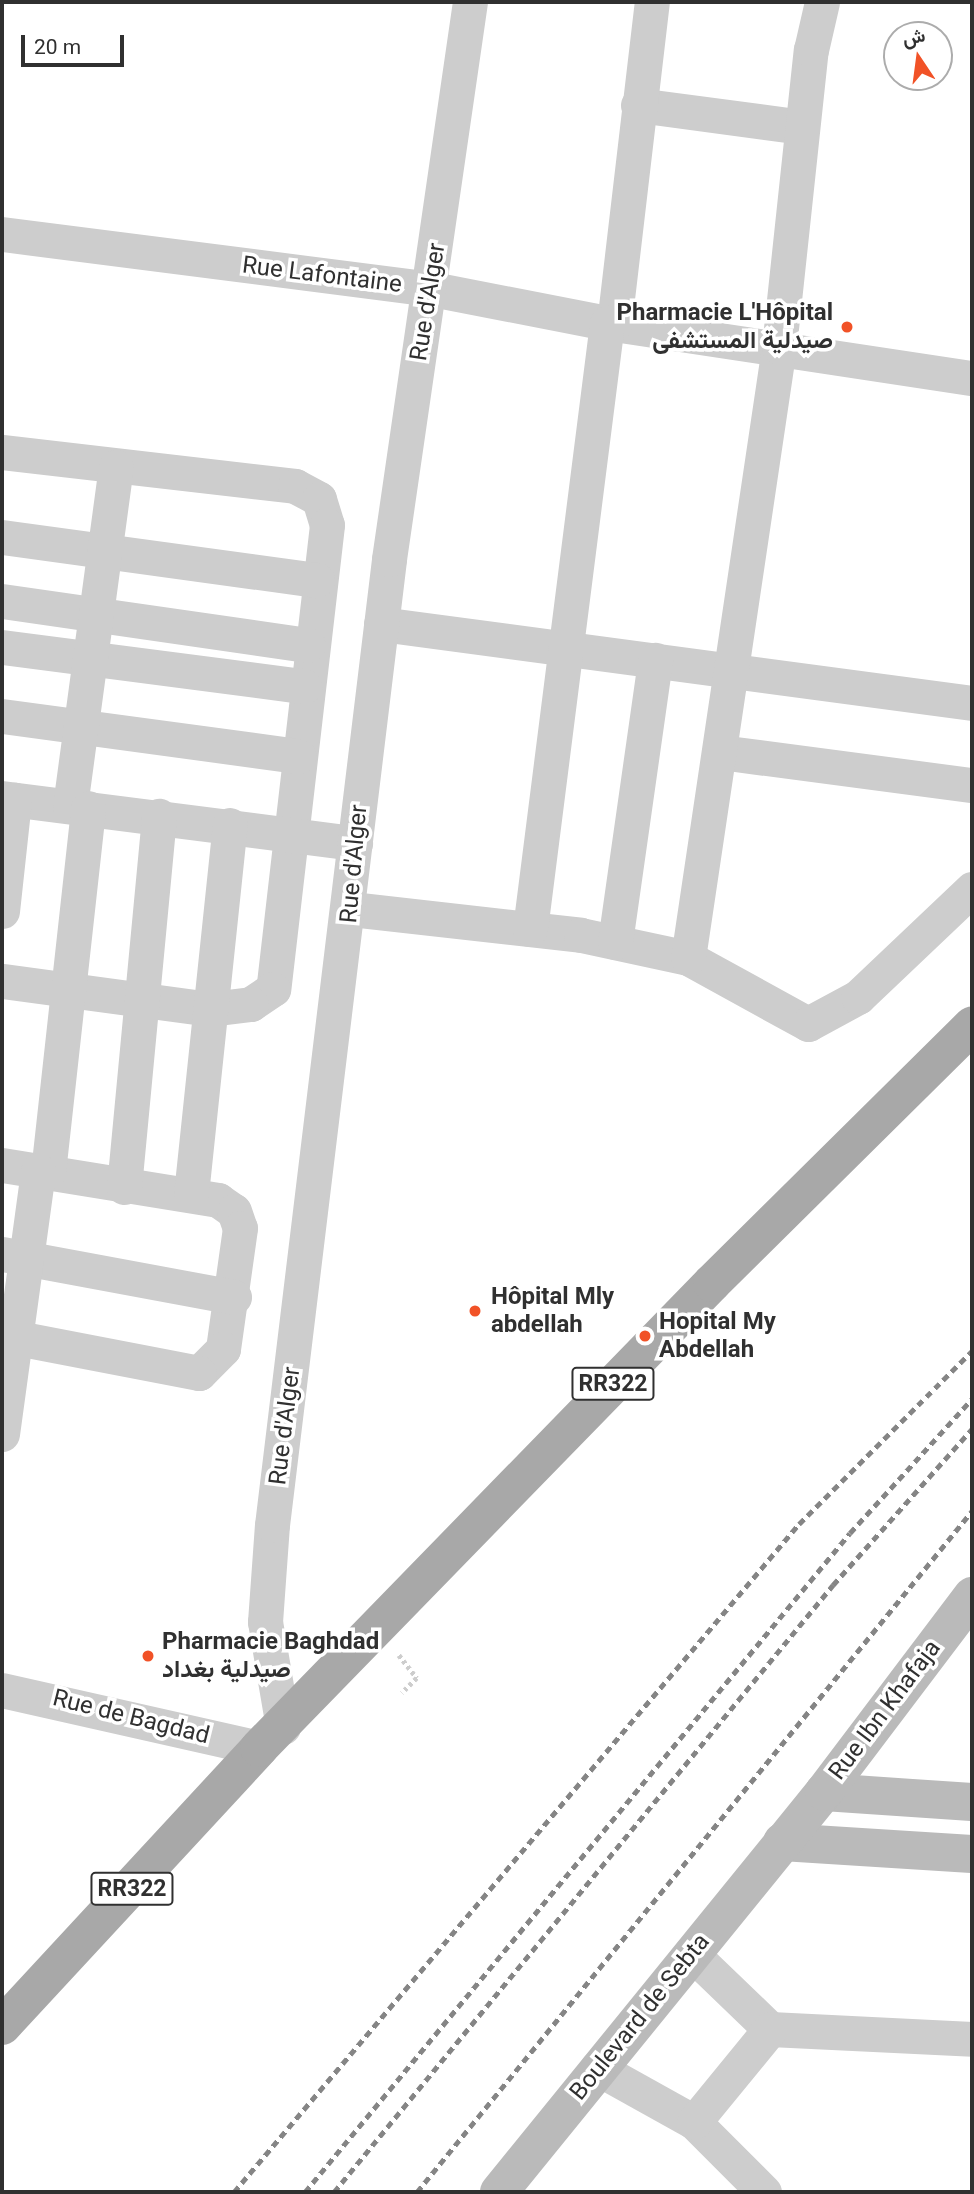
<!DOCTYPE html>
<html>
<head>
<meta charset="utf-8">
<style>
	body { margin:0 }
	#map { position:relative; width:974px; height:2194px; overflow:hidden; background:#fff; font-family:Roboto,Vazirmatn,sans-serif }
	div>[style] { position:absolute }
	.path>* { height:4.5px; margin-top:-2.25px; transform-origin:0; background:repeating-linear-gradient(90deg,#cdcdcd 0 3.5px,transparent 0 7px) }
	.street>* { height:35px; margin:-17.5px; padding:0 17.5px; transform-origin:17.5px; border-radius:17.5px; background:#cdcdcd }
	.secondary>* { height:38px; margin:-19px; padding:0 19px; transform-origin:19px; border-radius:19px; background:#bababa }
	.primary>* { height:38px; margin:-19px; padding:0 19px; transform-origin:19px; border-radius:19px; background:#a8a8a8 }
	.rail>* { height:5px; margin-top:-2.5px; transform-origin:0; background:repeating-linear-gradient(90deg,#858585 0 7px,transparent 0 12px) }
	.dots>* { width:19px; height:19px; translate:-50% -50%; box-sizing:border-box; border:4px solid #fff; border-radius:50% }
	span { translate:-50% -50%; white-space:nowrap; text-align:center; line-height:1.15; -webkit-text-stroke:7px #fff; paint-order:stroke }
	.shield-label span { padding:2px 5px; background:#fff; border:2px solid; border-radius:5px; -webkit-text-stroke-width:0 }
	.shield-label { font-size:23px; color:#303030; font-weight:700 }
	.street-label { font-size:24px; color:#303030 }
	.poi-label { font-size:24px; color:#303030; font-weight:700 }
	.right { translate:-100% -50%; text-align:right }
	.left { translate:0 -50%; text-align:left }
	.frame { position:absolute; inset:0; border:4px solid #303030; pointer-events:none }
	.north { position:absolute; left:883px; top:21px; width:70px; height:70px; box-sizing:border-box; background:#fff; border:2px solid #acacac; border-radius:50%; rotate:347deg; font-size:19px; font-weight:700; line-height:28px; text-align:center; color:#303030 }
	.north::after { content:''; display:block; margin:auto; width:24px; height:32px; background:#f15227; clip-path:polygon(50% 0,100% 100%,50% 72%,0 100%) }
	.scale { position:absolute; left:21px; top:35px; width:103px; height:32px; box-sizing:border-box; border:4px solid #303030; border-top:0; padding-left:9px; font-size:21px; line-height:24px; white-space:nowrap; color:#303030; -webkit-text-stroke:5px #fff; paint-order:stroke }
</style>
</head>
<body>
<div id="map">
	<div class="path">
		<div style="left:399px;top:1655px;width:29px;rotate:52deg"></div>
		<div style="left:417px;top:1678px;width:21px;rotate:135deg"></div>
	</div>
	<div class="street">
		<div style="left:638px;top:105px;width:165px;rotate:7.6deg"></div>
		<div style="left:2px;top:234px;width:434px;rotate:7.3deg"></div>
		<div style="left:432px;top:289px;width:178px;rotate:11deg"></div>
		<div style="left:607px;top:323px;width:369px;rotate:8.6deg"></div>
		<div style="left:614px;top:324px;width:324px;rotate:-83.3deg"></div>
		<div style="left:2px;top:452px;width:295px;rotate:6.6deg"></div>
		<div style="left:295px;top:486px;width:27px;rotate:28deg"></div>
		<div style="left:319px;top:499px;width:27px;rotate:73deg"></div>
		<div style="left:327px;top:525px;width:467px;rotate:96.6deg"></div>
		<div style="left:273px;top:989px;width:27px;rotate:146deg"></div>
		<div style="left:251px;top:1004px;width:41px;rotate:173deg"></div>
		<div style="left:210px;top:1009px;width:210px;rotate:-172.3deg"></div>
		<div style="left:2px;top:537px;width:318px;rotate:7.8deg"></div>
		<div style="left:2px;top:601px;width:309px;rotate:8.2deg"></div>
		<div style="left:381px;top:624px;width:596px;rotate:7.61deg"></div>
		<div style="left:2px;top:647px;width:305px;rotate:7.4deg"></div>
		<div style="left:2px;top:716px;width:299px;rotate:7.7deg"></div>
		<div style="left:720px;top:752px;width:254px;rotate:7.5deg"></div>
		<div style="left:2px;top:798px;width:356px;rotate:7.3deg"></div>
		<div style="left:70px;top:806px;width:342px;rotate:-82.3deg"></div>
		<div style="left:351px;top:909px;width:231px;rotate:6.4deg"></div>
		<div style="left:581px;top:935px;width:109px;rotate:12.1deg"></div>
		<div style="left:688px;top:958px;width:137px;rotate:28.8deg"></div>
		<div style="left:808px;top:1024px;width:57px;rotate:-28.4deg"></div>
		<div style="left:858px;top:997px;width:157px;rotate:-43.5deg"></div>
		<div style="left:2px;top:911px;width:112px;rotate:-83.8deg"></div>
		<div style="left:530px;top:929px;width:611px;rotate:-82.76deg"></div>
		<div style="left:615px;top:942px;width:285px;rotate:-81.9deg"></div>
		<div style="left:688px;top:958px;width:618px;rotate:-81.53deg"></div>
		<div style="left:779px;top:347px;width:299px;rotate:-83.9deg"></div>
		<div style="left:811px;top:50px;width:49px;rotate:-77.1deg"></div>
		<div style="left:2px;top:1165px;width:219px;rotate:9.2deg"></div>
		<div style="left:218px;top:1200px;width:19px;rotate:35deg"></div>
		<div style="left:234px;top:1211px;width:18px;rotate:71deg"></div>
		<div style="left:240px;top:1228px;width:122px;rotate:98deg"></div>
		<div style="left:223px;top:1349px;width:34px;rotate:135deg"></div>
		<div style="left:199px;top:1373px;width:201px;rotate:-169.1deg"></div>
		<div style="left:48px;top:1172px;width:366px;rotate:-83.7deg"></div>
		<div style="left:124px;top:1187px;width:373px;rotate:-84.6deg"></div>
		<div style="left:191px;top:1194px;width:371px;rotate:-84deg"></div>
		<div style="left:2px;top:1254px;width:236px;rotate:10.5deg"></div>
		<div style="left:2px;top:1434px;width:266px;rotate:-82.2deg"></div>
		<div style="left:2px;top:1690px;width:263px;rotate:12.7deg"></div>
		<div style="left:283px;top:1727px;width:107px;rotate:-99.7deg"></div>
		<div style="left:265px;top:1622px;width:97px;rotate:-85.9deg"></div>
		<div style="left:272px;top:1525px;width:973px;rotate:-83.09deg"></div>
		<div style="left:389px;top:559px;width:563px;rotate:-81.73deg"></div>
		<div style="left:691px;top:1953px;width:110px;rotate:43.9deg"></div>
		<div style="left:770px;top:2029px;width:202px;rotate:2.8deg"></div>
		<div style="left:597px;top:2068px;width:111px;rotate:29.1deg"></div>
		<div style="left:694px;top:2122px;width:99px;rotate:45deg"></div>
		<div style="left:694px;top:2122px;width:120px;rotate:-50.7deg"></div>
	</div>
	<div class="secondary">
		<div style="left:824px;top:1792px;width:148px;rotate:3.9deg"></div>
		<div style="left:782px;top:1842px;width:190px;rotate:3.6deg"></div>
		<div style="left:499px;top:2192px;width:515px;rotate:-50.91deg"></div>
		<div style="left:824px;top:1792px;width:246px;rotate:-52.9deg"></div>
	</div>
	<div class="primary">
		<div style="left:2px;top:2026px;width:379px;rotate:-47.2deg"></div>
		<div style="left:259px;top:1748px;width:649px;rotate:-45.75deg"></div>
		<div style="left:712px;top:1283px;width:366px;rotate:-44.7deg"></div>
	</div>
	<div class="rail">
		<div style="left:234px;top:2192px;width:875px;rotate:-49.78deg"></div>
		<div style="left:799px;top:1524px;width:245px;rotate:-45deg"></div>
		<div style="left:305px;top:2192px;width:855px;rotate:-50.41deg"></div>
		<div style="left:850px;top:1533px;width:181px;rotate:-47.7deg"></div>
		<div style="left:334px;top:2192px;width:786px;rotate:-50.58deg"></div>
		<div style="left:833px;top:1585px;width:209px;rotate:-48.3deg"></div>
		<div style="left:417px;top:2192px;width:879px;rotate:-50.82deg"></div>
	</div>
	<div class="dots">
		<div style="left:847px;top:327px;background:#f15227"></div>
		<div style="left:475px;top:1311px;background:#f15227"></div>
		<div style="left:645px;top:1336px;background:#f15227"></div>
		<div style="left:148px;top:1656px;background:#f15227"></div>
	</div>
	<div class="shield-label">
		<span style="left:613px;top:1384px">RR322</span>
		<span style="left:132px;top:1889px">RR322</span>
	</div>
	<div class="street-label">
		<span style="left:322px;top:275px;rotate:7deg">Rue Lafontaine</span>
		<span style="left:428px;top:302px;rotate:-81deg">Rue d'Alger</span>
		<span style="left:354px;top:864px;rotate:-85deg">Rue d'Alger</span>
		<span style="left:285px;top:1426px;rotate:-83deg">Rue d'Alger</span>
		<span style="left:885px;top:1710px;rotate:-53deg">Rue Ibn Khafaja</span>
		<span style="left:131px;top:1717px;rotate:14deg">Rue de Bagdad</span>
		<span style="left:640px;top:2017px;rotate:-51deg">Boulevard de Sebta</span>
	</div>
	<div class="poi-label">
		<span class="right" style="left:833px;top:327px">Pharmacie L'Hôpital<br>صيدلية المستشفى</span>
		<span class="left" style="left:491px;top:1311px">Hôpital Mly<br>abdellah</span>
		<span class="left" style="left:659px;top:1336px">Hopital My<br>Abdellah</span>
		<span class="left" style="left:162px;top:1656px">Pharmacie Baghdad<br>صيدلية بغداد</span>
	</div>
	<div class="frame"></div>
	<div class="north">ش</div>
	<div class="scale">20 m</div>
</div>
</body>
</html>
